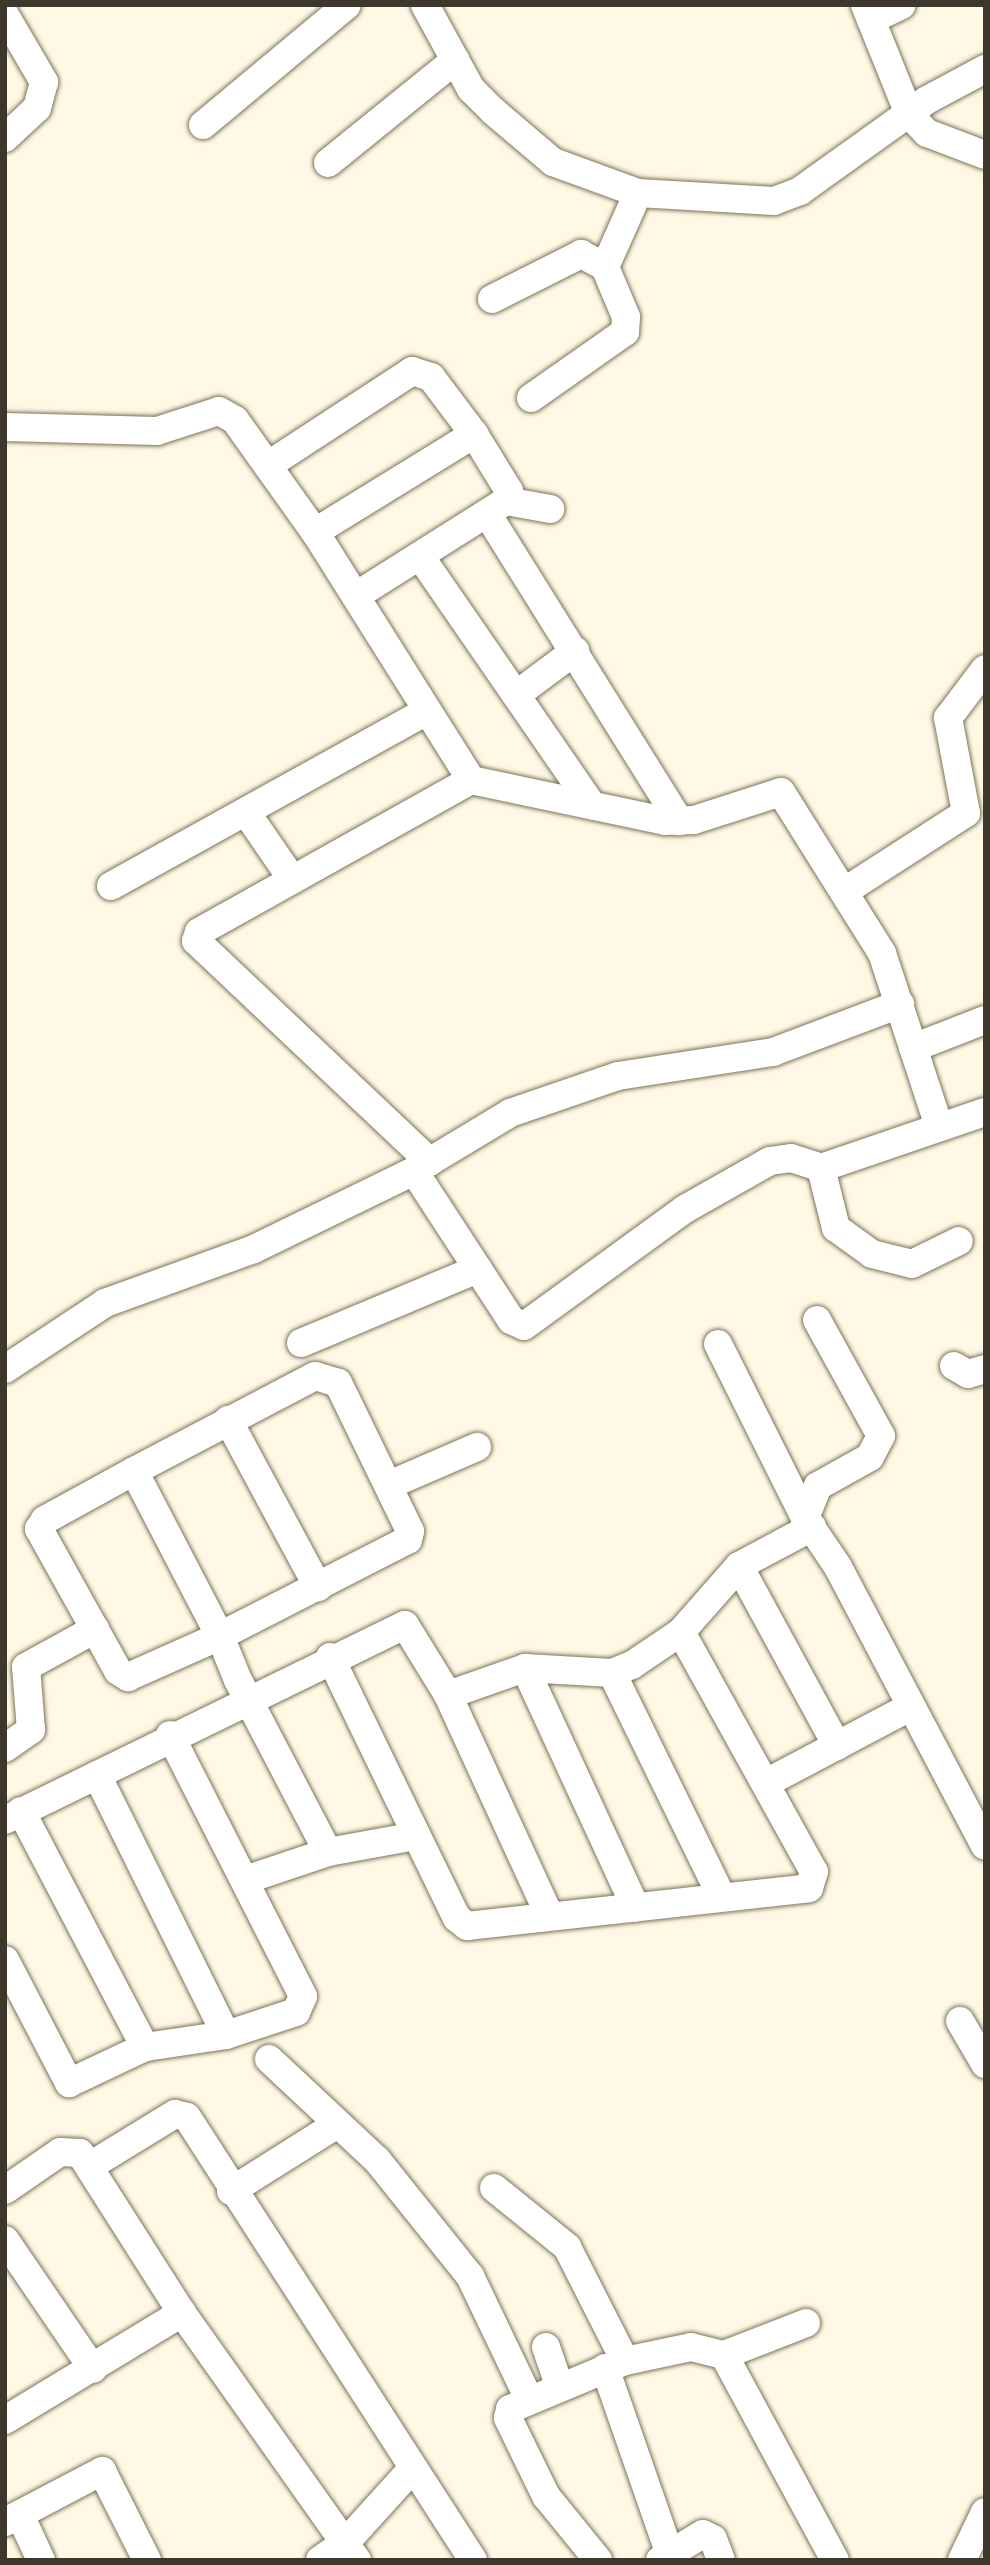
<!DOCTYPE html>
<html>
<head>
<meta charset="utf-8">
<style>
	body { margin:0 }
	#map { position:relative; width:990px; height:2565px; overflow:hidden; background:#fef8e5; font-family:"Alegreya Sans",sans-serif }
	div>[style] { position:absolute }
	.roads { filter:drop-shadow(0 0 2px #7c7357) drop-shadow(0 0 2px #7c7357) }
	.minor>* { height:28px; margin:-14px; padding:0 14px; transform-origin:14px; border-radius:14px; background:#fff }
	span { translate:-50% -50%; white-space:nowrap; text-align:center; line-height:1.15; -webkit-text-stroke:5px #fff; paint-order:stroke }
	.frame { position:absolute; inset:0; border:7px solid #3c382b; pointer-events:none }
</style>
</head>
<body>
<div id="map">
	<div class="roads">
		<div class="minor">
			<div style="left:425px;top:5px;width:96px;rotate:61.3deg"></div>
			<div style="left:471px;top:89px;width:31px;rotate:45deg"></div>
			<div style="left:493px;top:111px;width:79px;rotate:40.4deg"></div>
			<div style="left:553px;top:162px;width:90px;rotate:20deg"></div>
			<div style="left:638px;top:193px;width:136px;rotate:3.4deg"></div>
			<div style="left:774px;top:201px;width:28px;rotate:-21deg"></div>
			<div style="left:800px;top:191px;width:156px;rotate:-35.6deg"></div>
			<div style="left:927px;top:100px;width:66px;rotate:-28.1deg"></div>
			<div style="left:865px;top:5px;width:118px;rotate:68deg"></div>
			<div style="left:909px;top:114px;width:26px;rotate:47deg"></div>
			<div style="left:927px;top:133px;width:62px;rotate:20.8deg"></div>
			<div style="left:5px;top:15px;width:78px;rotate:59.8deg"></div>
			<div style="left:44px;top:82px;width:27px;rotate:105deg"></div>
			<div style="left:37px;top:108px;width:44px;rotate:136.8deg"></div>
			<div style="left:871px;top:20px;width:34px;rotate:-26deg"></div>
			<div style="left:203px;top:125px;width:187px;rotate:-39.8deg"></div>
			<div style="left:328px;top:163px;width:164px;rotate:-39deg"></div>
			<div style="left:492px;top:299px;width:100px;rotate:-26.8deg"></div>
			<div style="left:581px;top:254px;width:27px;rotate:28deg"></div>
			<div style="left:531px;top:398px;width:115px;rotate:-35.1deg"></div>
			<div style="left:625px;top:332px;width:15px;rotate:-86deg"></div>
			<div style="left:626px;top:317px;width:54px;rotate:-112.8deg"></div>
			<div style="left:605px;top:267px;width:81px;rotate:-66deg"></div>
			<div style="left:5px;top:427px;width:152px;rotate:1.5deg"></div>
			<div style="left:157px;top:431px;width:65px;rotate:-17.9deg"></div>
			<div style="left:219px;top:411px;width:18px;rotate:29deg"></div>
			<div style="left:235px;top:420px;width:138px;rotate:54.5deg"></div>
			<div style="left:315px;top:532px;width:293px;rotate:57.8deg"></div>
			<div style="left:471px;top:780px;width:198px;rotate:11.9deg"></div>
			<div style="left:665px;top:821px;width:29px;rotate:-2deg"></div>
			<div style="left:694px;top:820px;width:91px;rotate:-17.8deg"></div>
			<div style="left:781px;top:792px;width:190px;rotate:57.9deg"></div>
			<div style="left:882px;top:953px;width:179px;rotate:71.8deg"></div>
			<div style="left:270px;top:464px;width:170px;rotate:-33.2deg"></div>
			<div style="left:412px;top:371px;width:20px;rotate:18deg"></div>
			<div style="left:431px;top:377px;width:71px;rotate:53deg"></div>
			<div style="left:474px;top:434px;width:67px;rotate:58.4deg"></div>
			<div style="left:509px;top:491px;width:10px;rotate:107deg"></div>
			<div style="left:506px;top:501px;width:178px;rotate:147.7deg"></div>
			<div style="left:506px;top:501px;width:45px;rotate:10.3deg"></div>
			<div style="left:488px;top:515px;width:361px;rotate:58deg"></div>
			<div style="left:315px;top:532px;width:187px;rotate:-31.6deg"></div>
			<div style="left:420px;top:556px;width:303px;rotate:55.4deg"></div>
			<div style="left:516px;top:695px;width:74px;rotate:-36.7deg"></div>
			<div style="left:248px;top:815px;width:78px;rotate:55.5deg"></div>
			<div style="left:111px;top:886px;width:359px;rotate:-29deg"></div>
			<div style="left:845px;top:891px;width:144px;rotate:-32.8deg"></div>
			<div style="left:966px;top:813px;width:97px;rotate:-100.7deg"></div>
			<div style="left:948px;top:718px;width:61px;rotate:-52.9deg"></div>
			<div style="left:913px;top:1048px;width:77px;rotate:-21.3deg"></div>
			<div style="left:430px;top:1162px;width:322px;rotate:-136.6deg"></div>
			<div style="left:196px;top:941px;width:9px;rotate:-72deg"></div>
			<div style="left:199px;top:932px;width:312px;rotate:-29.2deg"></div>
			<div style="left:821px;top:1168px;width:62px;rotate:76deg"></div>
			<div style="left:836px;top:1228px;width:44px;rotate:35.8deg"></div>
			<div style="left:872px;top:1254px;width:41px;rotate:14deg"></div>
			<div style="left:912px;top:1264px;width:52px;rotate:-26.1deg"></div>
			<div style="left:414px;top:1171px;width:178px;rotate:56.9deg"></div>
			<div style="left:511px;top:1320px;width:14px;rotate:25deg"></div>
			<div style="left:524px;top:1326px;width:199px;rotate:-36deg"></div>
			<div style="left:685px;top:1209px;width:98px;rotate:-29.5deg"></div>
			<div style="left:770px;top:1161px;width:21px;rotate:-8deg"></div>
			<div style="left:791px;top:1158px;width:32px;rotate:18deg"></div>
			<div style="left:821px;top:1168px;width:173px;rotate:-18.9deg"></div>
			<div style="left:817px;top:1320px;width:132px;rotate:61.1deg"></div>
			<div style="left:881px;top:1436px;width:24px;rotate:118deg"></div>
			<div style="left:870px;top:1457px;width:60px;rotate:150.9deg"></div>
			<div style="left:818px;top:1486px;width:35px;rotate:112deg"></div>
			<div style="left:805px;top:1518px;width:59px;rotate:56deg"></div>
			<div style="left:838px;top:1567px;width:315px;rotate:62.2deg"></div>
			<div style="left:301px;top:1343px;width:192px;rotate:-22.7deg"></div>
			<div style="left:718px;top:1344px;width:195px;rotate:63.4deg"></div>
			<div style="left:954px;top:1366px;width:16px;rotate:30deg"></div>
			<div style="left:968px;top:1374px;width:18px;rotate:-16deg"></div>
			<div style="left:5px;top:1369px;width:120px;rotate:-33.4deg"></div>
			<div style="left:105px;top:1303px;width:158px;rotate:-19.9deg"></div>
			<div style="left:254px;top:1249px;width:178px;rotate:-26deg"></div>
			<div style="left:414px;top:1171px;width:112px;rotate:-31.1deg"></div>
			<div style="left:510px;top:1113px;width:114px;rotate:-18.9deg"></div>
			<div style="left:618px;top:1076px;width:157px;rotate:-8.8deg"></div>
			<div style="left:773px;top:1052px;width:136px;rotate:-20.7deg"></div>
			<div style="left:228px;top:1420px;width:190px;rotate:61.7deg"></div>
			<div style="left:134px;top:1471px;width:102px;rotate:151.2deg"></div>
			<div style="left:45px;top:1520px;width:11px;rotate:124deg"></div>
			<div style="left:39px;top:1529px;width:162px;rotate:60.9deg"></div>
			<div style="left:118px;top:1671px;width:12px;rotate:31deg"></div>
			<div style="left:128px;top:1677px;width:101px;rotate:-24deg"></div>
			<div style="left:220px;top:1636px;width:211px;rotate:-27.1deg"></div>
			<div style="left:408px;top:1540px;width:9px;rotate:-77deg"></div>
			<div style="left:410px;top:1531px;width:165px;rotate:-115.9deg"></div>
			<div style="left:338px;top:1383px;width:24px;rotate:-163deg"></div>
			<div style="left:315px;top:1376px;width:204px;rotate:152.3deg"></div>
			<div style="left:134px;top:1471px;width:186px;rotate:62.5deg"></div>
			<div style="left:220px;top:1636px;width:48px;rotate:67.8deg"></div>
			<div style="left:238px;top:1680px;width:194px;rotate:62.4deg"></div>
			<div style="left:389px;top:1485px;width:96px;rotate:-23.4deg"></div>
			<div style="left:739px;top:1566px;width:205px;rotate:61.4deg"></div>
			<div style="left:330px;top:1657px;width:290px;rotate:64.1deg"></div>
			<div style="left:457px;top:1918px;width:13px;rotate:39deg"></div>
			<div style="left:467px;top:1926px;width:344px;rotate:-6.3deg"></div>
			<div style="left:809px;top:1888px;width:17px;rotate:-73deg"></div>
			<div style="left:814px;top:1872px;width:274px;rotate:-119deg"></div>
			<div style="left:525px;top:1668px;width:264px;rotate:65.2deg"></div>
			<div style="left:612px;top:1673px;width:250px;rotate:63.9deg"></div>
			<div style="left:448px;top:1695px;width:82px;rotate:-19.3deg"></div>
			<div style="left:525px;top:1668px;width:87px;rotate:3.3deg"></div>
			<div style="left:612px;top:1673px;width:22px;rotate:-22deg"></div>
			<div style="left:632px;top:1665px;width:59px;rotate:-34deg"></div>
			<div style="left:681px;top:1632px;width:88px;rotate:-48.7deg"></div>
			<div style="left:739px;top:1566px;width:83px;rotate:-28.1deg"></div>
			<div style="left:5px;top:1748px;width:32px;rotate:-35deg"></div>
			<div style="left:31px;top:1730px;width:63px;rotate:-94.5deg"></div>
			<div style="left:26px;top:1667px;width:79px;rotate:-28.8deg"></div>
			<div style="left:97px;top:1775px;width:290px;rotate:63.6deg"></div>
			<div style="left:226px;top:2035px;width:74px;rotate:-18.2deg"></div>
			<div style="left:296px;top:2012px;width:17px;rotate:-66deg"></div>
			<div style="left:303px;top:1996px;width:293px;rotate:-117deg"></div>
			<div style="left:766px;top:1783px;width:163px;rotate:-27.8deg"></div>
			<div style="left:21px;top:1811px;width:267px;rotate:62.3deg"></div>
			<div style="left:5px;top:1820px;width:445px;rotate:-26deg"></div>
			<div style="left:405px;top:1625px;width:82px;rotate:58.4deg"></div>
			<div style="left:448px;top:1695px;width:242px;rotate:65.3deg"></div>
			<div style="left:245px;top:1880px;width:88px;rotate:-18.6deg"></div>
			<div style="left:328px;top:1852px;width:89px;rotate:-10.3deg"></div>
			<div style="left:5px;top:1960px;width:139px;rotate:62.5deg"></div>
			<div style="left:69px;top:2083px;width:84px;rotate:-25.3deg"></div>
			<div style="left:145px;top:2047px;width:82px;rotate:-8.4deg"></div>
			<div style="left:960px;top:2021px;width:50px;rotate:59.8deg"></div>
			<div style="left:269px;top:2059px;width:148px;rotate:43.1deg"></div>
			<div style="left:377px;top:2160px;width:149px;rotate:51.3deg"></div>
			<div style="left:470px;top:2276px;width:136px;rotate:64.4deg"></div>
			<div style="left:90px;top:2166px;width:100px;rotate:-31.5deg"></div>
			<div style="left:175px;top:2114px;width:12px;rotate:14deg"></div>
			<div style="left:187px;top:2117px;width:527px;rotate:57.15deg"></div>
			<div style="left:494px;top:2188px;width:94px;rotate:38.9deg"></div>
			<div style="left:567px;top:2247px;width:128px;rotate:63deg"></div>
			<div style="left:5px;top:2190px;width:67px;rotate:-34.6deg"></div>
			<div style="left:60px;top:2152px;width:20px;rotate:3deg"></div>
			<div style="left:80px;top:2153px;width:190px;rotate:57.5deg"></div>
			<div style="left:182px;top:2313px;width:303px;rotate:54.7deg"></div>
			<div style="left:231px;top:2191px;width:124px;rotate:-32.2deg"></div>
			<div style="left:5px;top:2240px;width:156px;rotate:55.7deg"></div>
			<div style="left:546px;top:2347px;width:40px;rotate:71.1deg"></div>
			<div style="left:724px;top:2355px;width:88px;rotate:-21.3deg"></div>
			<div style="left:605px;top:2368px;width:195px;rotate:70.8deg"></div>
			<div style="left:5px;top:2420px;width:207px;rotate:-31.2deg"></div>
			<div style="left:20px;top:2515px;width:50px;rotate:65deg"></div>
			<div style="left:5px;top:2522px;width:110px;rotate:-27.7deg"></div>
			<div style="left:102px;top:2471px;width:100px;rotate:63.2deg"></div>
			<div style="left:320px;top:2560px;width:32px;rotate:-35deg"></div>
			<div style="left:346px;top:2542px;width:98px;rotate:-47.9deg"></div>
			<div style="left:598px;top:2560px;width:82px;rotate:-129.1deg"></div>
			<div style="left:546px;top:2496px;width:87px;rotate:-116deg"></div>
			<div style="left:508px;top:2418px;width:9px;rotate:-77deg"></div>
			<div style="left:510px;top:2409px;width:125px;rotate:-22.7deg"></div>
			<div style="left:625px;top:2361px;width:67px;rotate:-12deg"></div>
			<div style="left:691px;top:2347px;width:34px;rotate:14deg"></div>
			<div style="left:724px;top:2355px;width:233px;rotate:61.6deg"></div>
			<div style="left:660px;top:2560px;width:50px;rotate:-31.2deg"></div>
			<div style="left:703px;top:2534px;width:11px;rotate:27deg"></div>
			<div style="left:713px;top:2539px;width:22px;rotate:69deg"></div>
			<div style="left:962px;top:2560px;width:53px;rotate:-64.4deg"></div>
		</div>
	</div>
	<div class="frame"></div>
</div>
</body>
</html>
